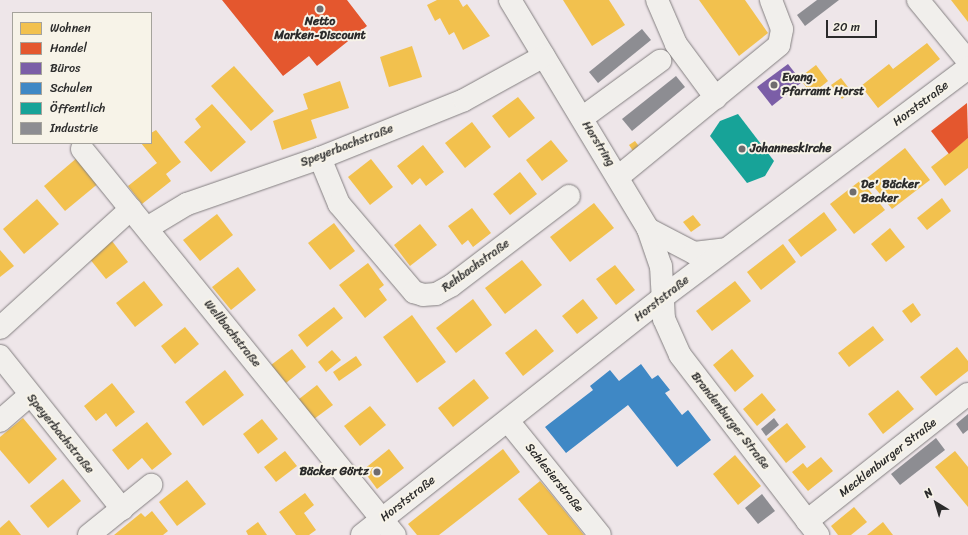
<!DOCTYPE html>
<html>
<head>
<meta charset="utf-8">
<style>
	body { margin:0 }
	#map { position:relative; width:968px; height:535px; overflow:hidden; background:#eee6e9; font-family:Sriracha,sans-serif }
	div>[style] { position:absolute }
	.homes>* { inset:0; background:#f2c14e }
	.shops>* { inset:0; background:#e4572e }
	.offices>* { inset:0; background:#7b5ea7 }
	.schools>* { inset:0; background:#3f88c5 }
	.public>* { inset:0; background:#17a398 }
	.industry>* { inset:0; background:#8d8d92 }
	.roads { filter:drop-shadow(0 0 1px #837f80) drop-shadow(0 0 1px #837f80) }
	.minor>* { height:22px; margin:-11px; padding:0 11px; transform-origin:11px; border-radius:11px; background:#f1efec }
	.dots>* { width:11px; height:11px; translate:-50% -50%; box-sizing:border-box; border:2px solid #f7f3e8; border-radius:50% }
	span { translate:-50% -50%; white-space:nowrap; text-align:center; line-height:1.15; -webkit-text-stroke:4px #f7f3e8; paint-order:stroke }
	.poi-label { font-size:12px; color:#2b2b2b; font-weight:700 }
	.left { translate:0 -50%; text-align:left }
	.right { translate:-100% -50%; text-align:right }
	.street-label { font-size:12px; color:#2b2b2b }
	.legend { position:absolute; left:12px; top:12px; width:140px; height:132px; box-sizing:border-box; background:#f7f3e8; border:1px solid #a5a39c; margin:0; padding:5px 7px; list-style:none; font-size:12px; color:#2b2b2b }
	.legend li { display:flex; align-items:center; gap:8px; height:20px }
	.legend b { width:20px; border:1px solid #a5a39c }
	.north { position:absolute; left:916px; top:483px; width:40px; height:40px; -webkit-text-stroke:3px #f7f3e8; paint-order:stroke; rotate:322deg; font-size:11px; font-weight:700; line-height:16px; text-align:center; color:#2b2b2b }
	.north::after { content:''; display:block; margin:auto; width:14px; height:18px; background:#2b2b2b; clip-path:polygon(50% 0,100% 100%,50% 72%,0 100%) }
	.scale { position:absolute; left:826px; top:20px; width:51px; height:18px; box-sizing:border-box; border:2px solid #2b2b2b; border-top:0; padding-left:5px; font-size:12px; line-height:14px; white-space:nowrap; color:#2b2b2b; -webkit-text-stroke:3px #f7f3e8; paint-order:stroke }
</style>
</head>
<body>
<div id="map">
	<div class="homes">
		<div style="clip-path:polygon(437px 0,459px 0,463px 7px,467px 4px,490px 36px,463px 50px,454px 32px,449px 35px,440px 18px,435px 21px,427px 5px)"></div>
		<div style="clip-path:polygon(563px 0,609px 0,625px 25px,592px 46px)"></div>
		<div style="clip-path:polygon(699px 0,745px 0,768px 33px,739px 56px)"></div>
		<div style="clip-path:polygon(951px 0,968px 0,968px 22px)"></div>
		<div style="clip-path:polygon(927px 43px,940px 59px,878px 108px,861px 86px,889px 64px,893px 69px)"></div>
		<div style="clip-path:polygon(412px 46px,422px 77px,389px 87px,380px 57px)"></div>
		<div style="clip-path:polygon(816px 65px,828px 81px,812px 94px,799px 78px)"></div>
		<div style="clip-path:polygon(234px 66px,274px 111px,251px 131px,211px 86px)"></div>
		<div style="clip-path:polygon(841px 78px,851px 91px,842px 99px,831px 85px)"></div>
		<div style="clip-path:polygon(340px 81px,349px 108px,311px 120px,317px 138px,282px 150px,273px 121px,308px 109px,303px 94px)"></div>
		<div style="clip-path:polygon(518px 97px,535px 118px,509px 138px,492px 116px)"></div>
		<div style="clip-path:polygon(212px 104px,246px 142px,211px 172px,184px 142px,201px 127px,195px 119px)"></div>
		<div style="clip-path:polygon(472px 122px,491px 147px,465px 168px,445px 143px)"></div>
		<div style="clip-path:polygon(156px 130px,181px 162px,166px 174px,171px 181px,142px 204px,128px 186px,157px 163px,141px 143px,151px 143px,151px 133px)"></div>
		<div style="clip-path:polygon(968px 138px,968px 168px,945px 186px,931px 167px)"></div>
		<div style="clip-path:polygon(551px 140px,568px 161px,542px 181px,526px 160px)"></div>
		<div style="clip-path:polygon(635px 141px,641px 149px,635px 154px,629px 145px)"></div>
		<div style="clip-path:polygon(423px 145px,444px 172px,426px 186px,420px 178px,412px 185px,397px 166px)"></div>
		<div style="clip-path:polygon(905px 148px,930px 180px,892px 209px,867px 178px)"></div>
		<div style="clip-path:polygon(78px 157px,100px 182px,65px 211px,44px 186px)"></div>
		<div style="clip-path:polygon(371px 159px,393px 187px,370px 205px,348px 177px)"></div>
		<div style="clip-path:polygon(520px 172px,537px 194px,510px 215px,493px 194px)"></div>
		<div style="clip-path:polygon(861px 180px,885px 210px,854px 234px,830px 204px)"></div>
		<div style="clip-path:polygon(942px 198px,951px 211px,927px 230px,917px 218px)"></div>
		<div style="clip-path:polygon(37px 199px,59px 224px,24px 254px,3px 229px)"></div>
		<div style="clip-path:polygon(594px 203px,614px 228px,570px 262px,550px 237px)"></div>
		<div style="clip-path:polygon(472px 208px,491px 233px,473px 247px,468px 240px,462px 245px,448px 226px)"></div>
		<div style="clip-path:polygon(824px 212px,837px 230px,801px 257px,788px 240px)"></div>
		<div style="clip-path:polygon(217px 214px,233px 235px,200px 261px,183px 240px)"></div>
		<div style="clip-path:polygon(693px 215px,701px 225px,691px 232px,683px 222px)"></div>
		<div style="clip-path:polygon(334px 223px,355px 251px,330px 270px,308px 243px)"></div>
		<div style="clip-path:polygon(420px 224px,437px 245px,410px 266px,394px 245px)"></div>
		<div style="clip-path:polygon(890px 228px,905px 247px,886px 262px,871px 244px)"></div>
		<div style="clip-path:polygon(112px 241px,128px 262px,106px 279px,89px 258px)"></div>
		<div style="clip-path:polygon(783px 244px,796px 262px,761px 290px,747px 272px)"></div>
		<div style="clip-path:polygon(0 250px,14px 266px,0 277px)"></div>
		<div style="clip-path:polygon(522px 260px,542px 285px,505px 314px,485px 288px)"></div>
		<div style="clip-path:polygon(368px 263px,384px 285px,379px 289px,387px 300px,365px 318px,339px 285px)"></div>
		<div style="clip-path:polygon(615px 265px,635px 290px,616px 305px,596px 279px)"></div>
		<div style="clip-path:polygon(238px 267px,256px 290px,231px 310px,212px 287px)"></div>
		<div style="clip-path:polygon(144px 281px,163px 305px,135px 327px,116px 303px)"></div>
		<div style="clip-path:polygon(735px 281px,751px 301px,712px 331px,696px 311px)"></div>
		<div style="clip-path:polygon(473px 299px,492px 325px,456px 353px,436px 328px)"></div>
		<div style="clip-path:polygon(583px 299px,598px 318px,577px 334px,562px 316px)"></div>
		<div style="clip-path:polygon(913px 303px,921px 315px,911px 323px,902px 311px)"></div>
		<div style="clip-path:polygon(334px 307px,343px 318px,307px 347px,298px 335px)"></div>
		<div style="clip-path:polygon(412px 315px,446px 362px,417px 383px,383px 337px)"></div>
		<div style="clip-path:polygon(873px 326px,884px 340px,849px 367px,838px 353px)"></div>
		<div style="clip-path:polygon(185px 327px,199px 344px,175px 364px,161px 346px)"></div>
		<div style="clip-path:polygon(536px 329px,554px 351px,523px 376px,505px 353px)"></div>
		<div style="clip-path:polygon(957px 347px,968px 361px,968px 371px,936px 396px,920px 377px)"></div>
		<div style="clip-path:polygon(292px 349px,306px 367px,286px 383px,271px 365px)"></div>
		<div style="clip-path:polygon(732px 349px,754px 376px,735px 392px,713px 365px)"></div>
		<div style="clip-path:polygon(332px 350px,341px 360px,326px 372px,318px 362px)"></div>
		<div style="clip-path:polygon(356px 356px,362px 365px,339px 381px,333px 372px)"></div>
		<div style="clip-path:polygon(225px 370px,244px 395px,203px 426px,185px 402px)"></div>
		<div style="clip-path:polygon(474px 379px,489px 398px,453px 427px,438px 408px)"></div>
		<div style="clip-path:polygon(112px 383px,135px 412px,116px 427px,106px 413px,96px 421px,84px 406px)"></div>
		<div style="clip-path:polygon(317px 385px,333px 405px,314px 419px,299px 399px)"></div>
		<div style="clip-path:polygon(898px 390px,914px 409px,883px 434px,868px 414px)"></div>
		<div style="clip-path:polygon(762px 393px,776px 410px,757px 426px,743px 409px)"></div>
		<div style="clip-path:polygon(370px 406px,386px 425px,360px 446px,344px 426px)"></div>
		<div style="clip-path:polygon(23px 418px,57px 459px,29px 484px,0 450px,0 437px)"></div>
		<div style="clip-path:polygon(262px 419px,278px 439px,258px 454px,243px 434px)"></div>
		<div style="clip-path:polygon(147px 422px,172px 454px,152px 470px,142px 458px,128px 470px,112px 450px)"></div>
		<div style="clip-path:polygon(787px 423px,806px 447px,786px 463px,767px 439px)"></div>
		<div style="clip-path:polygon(389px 449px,404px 468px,377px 489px,363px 470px)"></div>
		<div style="clip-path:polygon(503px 449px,520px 472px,439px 535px,417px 535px,408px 524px)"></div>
		<div style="clip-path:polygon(285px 451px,297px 466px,276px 482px,264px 467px)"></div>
		<div style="clip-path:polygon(955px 451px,968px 467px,968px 507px,935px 467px)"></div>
		<div style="clip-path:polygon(735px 455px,761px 486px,738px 505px,713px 474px)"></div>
		<div style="clip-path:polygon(821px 457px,833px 471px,808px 491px,792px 472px,803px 463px,807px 468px)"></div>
		<div style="clip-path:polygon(63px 479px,81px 501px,48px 528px,30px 506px)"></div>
		<div style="clip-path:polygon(187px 480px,206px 504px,177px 526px,159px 502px)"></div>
		<div style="clip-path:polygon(540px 481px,551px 494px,584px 535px,548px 535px,518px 499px)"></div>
		<div style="clip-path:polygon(305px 493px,314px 505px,304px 513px,316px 530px,309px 535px,296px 535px,279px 512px)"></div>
		<div style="clip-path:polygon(854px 507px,867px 522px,851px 535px,838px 535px,831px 526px)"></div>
		<div style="clip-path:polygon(152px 511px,168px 531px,163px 535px,114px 535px,141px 513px,145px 517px)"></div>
		<div style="clip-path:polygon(9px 520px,21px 535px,0 535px,0 528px)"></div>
		<div style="clip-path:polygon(258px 522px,267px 535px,248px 535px,246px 531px)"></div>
		<div style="clip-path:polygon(883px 522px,893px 535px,867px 535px)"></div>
	</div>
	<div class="shops">
		<div style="clip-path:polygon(222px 0,347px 0,367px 26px,317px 66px,309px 56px,283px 76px)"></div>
		<div style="clip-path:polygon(967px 103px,968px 138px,949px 154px,931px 131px)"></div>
	</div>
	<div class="offices">
		<div style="clip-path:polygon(788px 64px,802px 82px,772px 106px,757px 87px)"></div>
	</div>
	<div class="schools">
		<div style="clip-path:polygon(641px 364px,652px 379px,658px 375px,670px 390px,665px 393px,682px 415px,688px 410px,711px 440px,677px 467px,628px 405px,566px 453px,545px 427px,593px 390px,590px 386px,610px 370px,619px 381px)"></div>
	</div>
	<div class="public">
		<div style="clip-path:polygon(738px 114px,774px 161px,765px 176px,747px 183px,710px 136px,720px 121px)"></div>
	</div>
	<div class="industry">
		<div style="clip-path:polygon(817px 0,839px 0,805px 26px,797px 15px)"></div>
		<div style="clip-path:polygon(642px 29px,651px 40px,598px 83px,589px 72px)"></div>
		<div style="clip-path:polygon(676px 76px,685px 87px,632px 131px,622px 119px)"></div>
		<div style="clip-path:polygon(968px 414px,968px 430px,963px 434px,956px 424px)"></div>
		<div style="clip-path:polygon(774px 418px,779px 425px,766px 436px,761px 429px)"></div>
		<div style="clip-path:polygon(936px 438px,945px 450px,900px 485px,891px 474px)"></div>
		<div style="clip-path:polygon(762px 494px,775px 511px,758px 524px,745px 508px)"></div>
	</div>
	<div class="roads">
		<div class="minor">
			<div style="left:510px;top:0;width:267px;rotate:58.9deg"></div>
			<div style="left:648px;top:229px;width:39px;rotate:71deg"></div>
			<div style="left:661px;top:266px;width:53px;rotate:86.8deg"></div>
			<div style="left:664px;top:319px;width:39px;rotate:66deg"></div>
			<div style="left:680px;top:355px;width:227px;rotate:52.5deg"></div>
			<div style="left:657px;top:0;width:48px;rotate:66.6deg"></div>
			<div style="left:676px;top:44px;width:67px;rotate:53.5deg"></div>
			<div style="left:918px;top:0;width:79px;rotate:50.7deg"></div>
			<div style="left:582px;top:118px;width:97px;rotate:-36.2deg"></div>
			<div style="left:82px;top:149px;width:497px;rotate:51deg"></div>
			<div style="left:320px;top:158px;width:50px;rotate:67.6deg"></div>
			<div style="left:339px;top:204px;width:116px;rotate:49.6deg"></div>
			<div style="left:414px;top:292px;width:9px;rotate:18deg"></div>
			<div style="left:423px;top:295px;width:13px;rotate:-4deg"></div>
			<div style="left:436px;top:294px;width:18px;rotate:-29deg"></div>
			<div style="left:452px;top:285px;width:147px;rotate:-37.3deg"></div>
			<div style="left:618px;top:177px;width:208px;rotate:-39.3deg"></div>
			<div style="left:779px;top:45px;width:16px;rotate:-79deg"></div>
			<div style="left:782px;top:29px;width:31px;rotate:-111deg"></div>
			<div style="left:147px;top:228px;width:47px;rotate:-31deg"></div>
			<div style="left:187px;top:204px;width:141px;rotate:-19.1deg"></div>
			<div style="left:320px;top:158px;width:155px;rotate:-21.9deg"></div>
			<div style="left:464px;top:100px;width:91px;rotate:-28.8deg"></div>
			<div style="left:648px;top:229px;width:52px;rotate:27.6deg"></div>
			<div style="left:694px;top:253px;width:32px;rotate:-7deg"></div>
			<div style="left:0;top:328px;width:177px;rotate:-42.3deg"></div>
			<div style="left:0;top:356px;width:196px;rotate:51.4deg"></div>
			<div style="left:0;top:421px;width:38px;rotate:-41deg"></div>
			<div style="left:508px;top:421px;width:146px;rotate:51.1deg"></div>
			<div style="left:807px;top:521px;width:205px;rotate:-38.3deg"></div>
			<div style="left:89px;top:535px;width:80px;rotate:-38.9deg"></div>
			<div style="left:362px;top:535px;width:384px;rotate:-38.3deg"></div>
			<div style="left:663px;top:297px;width:381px;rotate:-36.9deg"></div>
		</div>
	</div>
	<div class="dots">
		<div style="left:320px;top:9px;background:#6f6c6e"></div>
		<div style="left:774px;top:85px;background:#6f6c6e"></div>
		<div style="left:742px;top:149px;background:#6f6c6e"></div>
		<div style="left:853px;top:192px;background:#6f6c6e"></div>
		<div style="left:377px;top:472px;background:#6f6c6e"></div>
	</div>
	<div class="poi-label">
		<span style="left:320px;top:29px">Netto<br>Marken-Discount</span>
		<span class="left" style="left:782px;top:85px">Evang.<br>Pfarramt Horst</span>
		<span class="left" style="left:750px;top:149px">Johanneskirche</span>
		<span class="left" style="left:861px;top:192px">De' Bäcker<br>Becker</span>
		<span class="right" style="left:369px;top:472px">Bäcker Görtz</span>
	</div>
	<div class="street-label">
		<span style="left:921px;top:104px;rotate:-37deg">Horststraße</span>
		<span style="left:598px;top:144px;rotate:58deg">Horstring</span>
		<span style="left:347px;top:146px;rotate:-21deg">Speyerbachstraße</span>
		<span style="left:476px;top:266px;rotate:-36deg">Rehbachstraße</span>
		<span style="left:662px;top:299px;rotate:-38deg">Horststraße</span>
		<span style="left:232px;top:334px;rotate:51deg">Wellbachstraße</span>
		<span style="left:730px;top:421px;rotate:52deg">Brandenburger Straße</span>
		<span style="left:60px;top:434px;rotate:51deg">Speyerbachstraße</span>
		<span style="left:888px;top:458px;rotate:-38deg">Mecklenburger Straße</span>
		<span style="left:554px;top:478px;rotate:51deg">Schlesierstraße</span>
		<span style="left:408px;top:499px;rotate:-38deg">Horststraße</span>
	</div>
	<ul class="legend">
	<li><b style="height:11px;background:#f2c14e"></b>Wohnen</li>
	<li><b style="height:11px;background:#e4572e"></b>Handel</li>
	<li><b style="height:11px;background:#7b5ea7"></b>Büros</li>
	<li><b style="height:11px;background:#3f88c5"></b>Schulen</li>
	<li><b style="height:11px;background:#17a398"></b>Öffentlich</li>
	<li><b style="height:11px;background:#8d8d92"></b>Industrie</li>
	</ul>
	<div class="north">N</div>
	<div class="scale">20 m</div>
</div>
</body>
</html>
